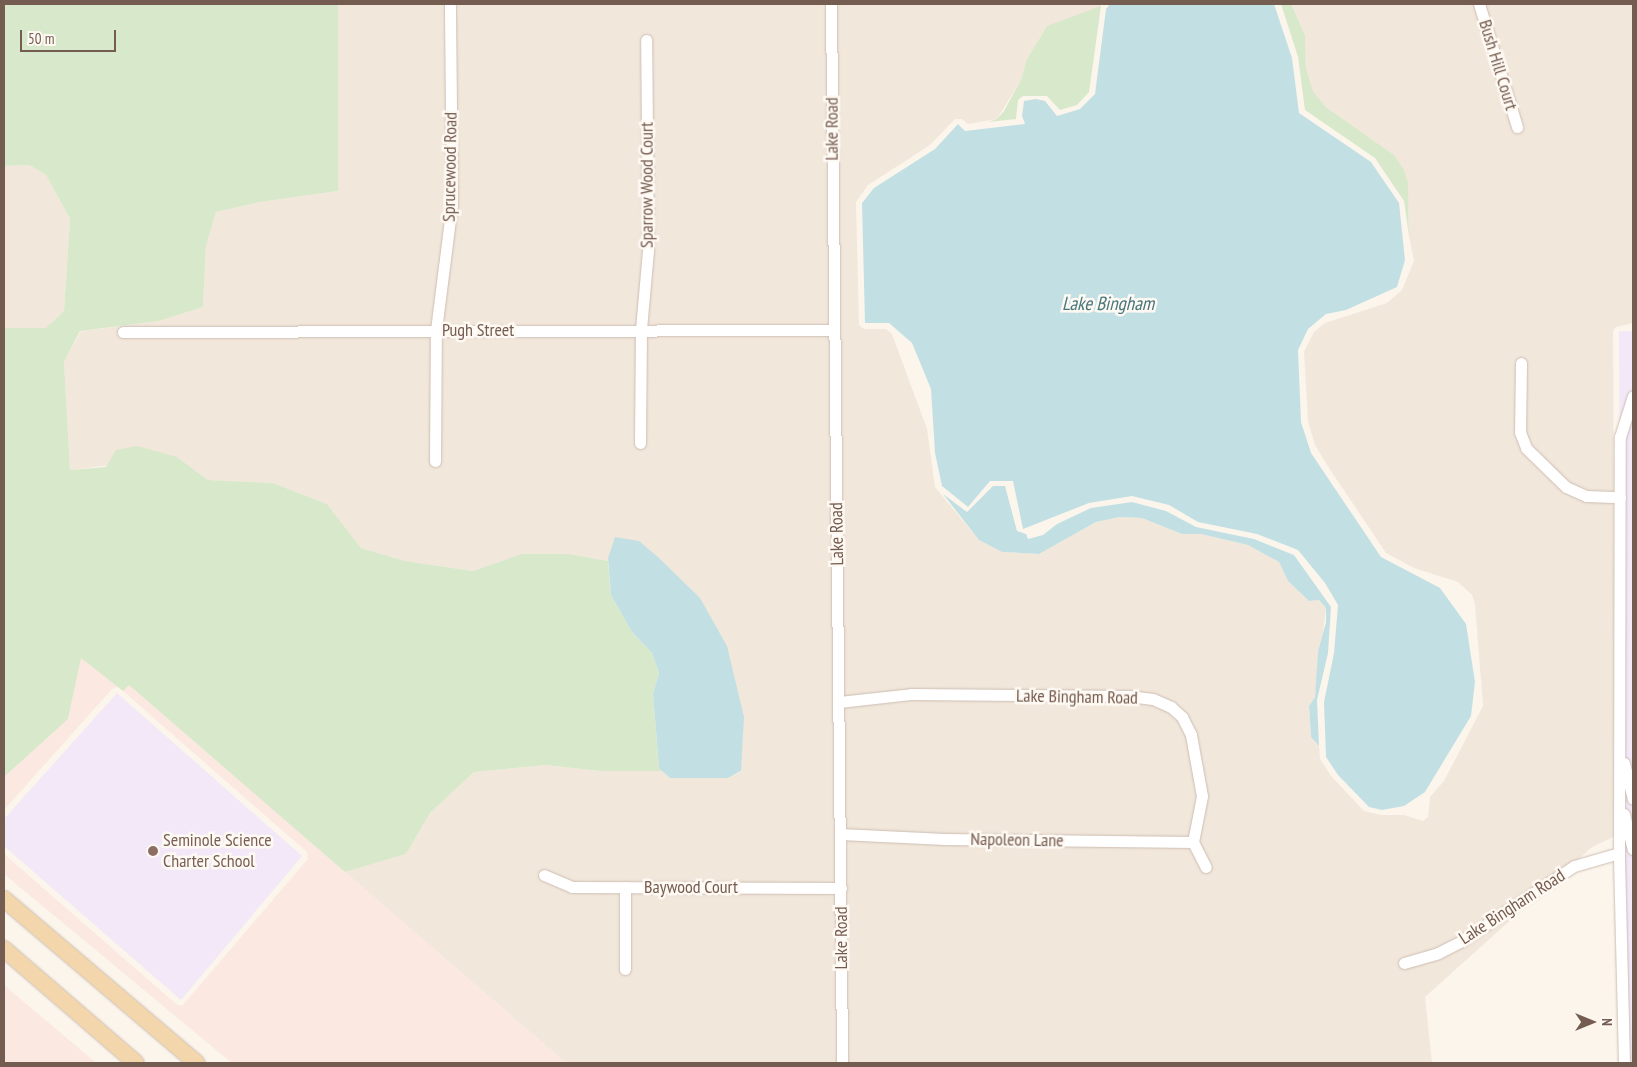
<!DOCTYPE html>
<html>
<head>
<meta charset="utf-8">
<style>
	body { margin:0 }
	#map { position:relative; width:1637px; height:1067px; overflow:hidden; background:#fbf5ec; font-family:"PT Sans Narrow",sans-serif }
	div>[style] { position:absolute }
	.residential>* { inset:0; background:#f2e7db }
	.commercial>* { inset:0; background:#fae8e1 }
	.education>* { inset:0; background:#f2e8f8 }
	.green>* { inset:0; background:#d8e8cb }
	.water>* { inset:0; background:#c2e0e4 }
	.roads { filter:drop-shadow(0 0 1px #cdbdb2) drop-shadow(0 0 1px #cdbdb2) }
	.minor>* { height:11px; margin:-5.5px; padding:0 5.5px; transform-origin:5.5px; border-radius:5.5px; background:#fff }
	.primary>* { height:16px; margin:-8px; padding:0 8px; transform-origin:8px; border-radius:8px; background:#f3d6ab }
	.dots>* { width:14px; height:14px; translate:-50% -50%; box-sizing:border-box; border:2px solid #fef9f3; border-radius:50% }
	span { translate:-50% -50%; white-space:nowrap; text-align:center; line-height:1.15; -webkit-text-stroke:5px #fef9f3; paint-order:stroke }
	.street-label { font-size:18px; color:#755c50 }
	.education-label { font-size:18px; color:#785e54 }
	.left { translate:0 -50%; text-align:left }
	.water-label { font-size:19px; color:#48777f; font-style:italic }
	.frame { position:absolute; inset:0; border:5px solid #755c50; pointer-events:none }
	.north { position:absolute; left:1567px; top:997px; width:50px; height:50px; -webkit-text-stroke:4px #fef9f3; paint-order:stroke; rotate:90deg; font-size:14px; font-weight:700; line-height:20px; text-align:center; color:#755c50 }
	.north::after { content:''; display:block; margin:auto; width:18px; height:22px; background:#755c50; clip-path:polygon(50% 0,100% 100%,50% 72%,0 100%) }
	.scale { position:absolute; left:20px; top:30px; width:96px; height:22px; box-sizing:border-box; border:2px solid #755c50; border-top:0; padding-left:6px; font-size:15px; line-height:18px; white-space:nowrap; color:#755c50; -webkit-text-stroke:4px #fef9f3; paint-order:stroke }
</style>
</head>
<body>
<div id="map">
	<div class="residential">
		<div style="clip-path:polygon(338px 4px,1103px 4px,1096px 9px,1047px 26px,1027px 59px,1021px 80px,997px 119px,968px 124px,962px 119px,955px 119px,930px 145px,868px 185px,856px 202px,859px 325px,864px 329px,886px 329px,892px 334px,927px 429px,935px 487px,979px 540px,1002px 552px,1039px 554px,1096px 522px,1120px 517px,1142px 518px,1182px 534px,1201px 534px,1248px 545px,1279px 562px,1288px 581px,1309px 601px,1319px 600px,1326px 608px,1315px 697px,1309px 706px,1311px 737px,1319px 746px,1320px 759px,1332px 777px,1364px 811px,1381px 815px,1404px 815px,1423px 821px,1428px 817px,1430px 797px,1444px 781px,1483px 706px,1475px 604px,1472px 595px,1458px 582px,1414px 568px,1386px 553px,1327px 465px,1315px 445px,1308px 421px,1304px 352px,1314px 332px,1325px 323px,1387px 303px,1402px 290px,1414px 261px,1409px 236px,1409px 210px,1394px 155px,1326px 107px,1313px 91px,1306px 68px,1305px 35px,1291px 4px,1633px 4px,1633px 323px,1616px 327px,1613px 331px,1615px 836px,1592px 847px,1425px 997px,1432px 1063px,566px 1063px,345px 872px,406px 854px,430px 813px,474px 772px,545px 765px,600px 771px,663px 771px,670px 778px,728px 778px,741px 772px,741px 748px,608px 558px,608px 561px,569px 554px,521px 554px,473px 571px,405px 561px,361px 548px,327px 504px,273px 483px,208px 480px,177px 457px,70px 470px,64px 362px,81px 331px,159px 321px,203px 307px,206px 246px,216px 212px,260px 202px,338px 191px)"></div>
		<div style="clip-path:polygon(29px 165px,46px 175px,70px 219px,64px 311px,47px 328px,4px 328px,4px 166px)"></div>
	</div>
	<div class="commercial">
		<div style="clip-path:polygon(81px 657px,118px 687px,112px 689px,4px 810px,4px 777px,68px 719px)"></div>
		<div style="clip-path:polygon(129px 685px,566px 1063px,232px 1063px,4px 874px,4px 854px,176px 1004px,182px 1006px,308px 859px,307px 852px,123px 691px)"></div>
		<div style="clip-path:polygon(4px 985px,96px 1063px,4px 1063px)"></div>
	</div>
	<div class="education">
		<div style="clip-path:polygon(1619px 331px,1633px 331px,1633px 1063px,1623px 1063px)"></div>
		<div style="clip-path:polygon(117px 693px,302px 856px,181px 1000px,4px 846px,4px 819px)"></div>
	</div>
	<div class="green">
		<div style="clip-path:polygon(4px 4px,338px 4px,338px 191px,260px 202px,216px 212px,206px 246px,203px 307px,159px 321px,80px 331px,64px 362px,70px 470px,106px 467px,116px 450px,137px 446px,177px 457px,208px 480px,273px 483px,327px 504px,361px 548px,405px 561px,473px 571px,521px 554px,569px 554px,608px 561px,611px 595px,632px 632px,652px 653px,659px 673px,653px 694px,659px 768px,663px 771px,600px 771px,545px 765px,474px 772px,430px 813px,406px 854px,345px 872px,129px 685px,123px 691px,81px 658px,68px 719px,4px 777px,4px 328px,46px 328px,64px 311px,70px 219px,46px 175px,29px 165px,4px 166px)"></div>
		<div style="clip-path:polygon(1281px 4px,1291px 4px,1305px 35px,1306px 68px,1313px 91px,1326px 107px,1394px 155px,1404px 170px,1408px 183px,1409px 236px,1404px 201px,1375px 158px,1305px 110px,1298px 57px)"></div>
		<div style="clip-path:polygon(1101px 6px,1089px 92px,1077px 105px,1060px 110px,1047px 96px,1023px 96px,1018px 100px,1016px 119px,988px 122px,997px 119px,1004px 111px,1021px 80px,1027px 59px,1047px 26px)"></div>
	</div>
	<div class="water">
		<div style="clip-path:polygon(1110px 4px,1274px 4px,1292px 58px,1299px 113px,1371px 162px,1399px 203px,1405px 260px,1397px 287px,1346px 310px,1326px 314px,1308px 329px,1298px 350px,1301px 422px,1311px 453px,1381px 557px,1440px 588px,1466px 624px,1475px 682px,1471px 716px,1425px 792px,1404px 806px,1382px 810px,1369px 807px,1338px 775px,1326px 757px,1324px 702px,1334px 653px,1338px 605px,1325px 583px,1298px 550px,1257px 534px,1198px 522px,1169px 505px,1132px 496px,1089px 503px,1023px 529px,1013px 481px,990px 481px,968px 507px,942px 486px,935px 453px,931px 389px,912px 343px,889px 323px,865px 323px,862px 203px,874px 188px,935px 149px,958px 124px,965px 131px,1025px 124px,1022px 116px,1024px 101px,1036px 99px,1045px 101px,1057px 116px,1080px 109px,1095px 94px,1106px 9px)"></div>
		<div style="clip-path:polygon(993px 486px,1005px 486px,1017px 531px,1026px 534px,1028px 539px,1043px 535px,1057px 524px,1091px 508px,1132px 502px,1166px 511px,1196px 527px,1254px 539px,1294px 555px,1331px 607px,1328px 653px,1317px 700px,1319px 746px,1311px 737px,1309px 706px,1315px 697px,1318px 652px,1326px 622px,1326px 608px,1319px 600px,1309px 601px,1288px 581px,1279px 562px,1248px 545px,1201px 534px,1182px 534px,1142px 518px,1120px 517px,1096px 522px,1039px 554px,1002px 552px,979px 540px,943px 494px,967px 512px)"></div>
		<div style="clip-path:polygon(615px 537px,639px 541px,659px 558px,700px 598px,727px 646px,744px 717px,741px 771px,728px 778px,670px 778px,659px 768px,653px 694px,659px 673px,652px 653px,632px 632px,611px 595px,608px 558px)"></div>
	</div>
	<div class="roads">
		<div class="minor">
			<div style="left:831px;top:4px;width:1059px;rotate:89.4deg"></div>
			<div style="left:1479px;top:4px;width:129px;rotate:72.8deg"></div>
			<div style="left:123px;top:332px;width:711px;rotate:-0.16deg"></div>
			<div style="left:1521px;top:363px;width:69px;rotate:90.8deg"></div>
			<div style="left:1520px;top:432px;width:17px;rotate:69deg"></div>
			<div style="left:1526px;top:448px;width:56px;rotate:44.3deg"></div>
			<div style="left:1566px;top:487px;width:22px;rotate:24deg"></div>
			<div style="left:1586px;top:496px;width:34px;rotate:2deg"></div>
			<div style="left:640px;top:443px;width:114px;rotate:-89.5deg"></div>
			<div style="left:641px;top:329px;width:79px;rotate:-84.9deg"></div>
			<div style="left:648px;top:250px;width:210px;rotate:-90.5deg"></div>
			<div style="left:435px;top:461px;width:131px;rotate:-89.6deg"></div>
			<div style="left:436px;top:330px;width:127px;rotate:-82.8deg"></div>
			<div style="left:452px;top:204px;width:200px;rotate:-90.6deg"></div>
			<div style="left:839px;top:702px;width:72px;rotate:-6.3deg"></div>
			<div style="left:911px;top:694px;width:217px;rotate:0.5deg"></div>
			<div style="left:1128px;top:696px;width:25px;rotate:7deg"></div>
			<div style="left:1153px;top:699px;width:20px;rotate:24deg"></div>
			<div style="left:1171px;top:707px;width:15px;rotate:42deg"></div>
			<div style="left:1182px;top:717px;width:20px;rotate:63deg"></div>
			<div style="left:1191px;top:735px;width:62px;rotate:79.8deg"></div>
			<div style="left:1202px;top:796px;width:47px;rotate:101.1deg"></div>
			<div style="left:1193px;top:842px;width:28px;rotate:63deg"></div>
			<div style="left:1624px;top:763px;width:37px;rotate:76deg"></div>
			<div style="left:1624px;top:814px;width:36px;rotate:76deg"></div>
			<div style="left:840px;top:834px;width:105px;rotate:2.7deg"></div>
			<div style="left:945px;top:839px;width:248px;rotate:0.7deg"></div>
			<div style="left:544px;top:875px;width:30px;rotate:23deg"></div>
			<div style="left:572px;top:887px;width:269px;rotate:0.2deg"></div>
			<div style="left:625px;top:887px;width:82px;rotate:90deg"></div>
			<div style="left:1404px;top:963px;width:35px;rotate:-16deg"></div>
			<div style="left:1438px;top:953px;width:28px;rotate:-27deg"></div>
			<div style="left:1463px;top:940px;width:133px;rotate:-33.7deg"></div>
			<div style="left:1574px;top:866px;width:47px;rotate:-16.1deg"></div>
			<div style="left:1624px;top:1063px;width:210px;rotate:-91.4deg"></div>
			<div style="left:1619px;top:853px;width:416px;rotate:-89.9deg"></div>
			<div style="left:1620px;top:437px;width:43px;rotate:-72.4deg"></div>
		</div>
		<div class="primary">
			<div style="left:4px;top:899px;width:253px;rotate:40.4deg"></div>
			<div style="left:4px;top:949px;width:174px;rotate:40.8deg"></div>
		</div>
	</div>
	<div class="dots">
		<div style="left:153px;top:851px;background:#8d6e63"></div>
	</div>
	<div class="street-label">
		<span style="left:1498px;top:65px;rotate:73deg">Bush Hill Court</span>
		<span style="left:832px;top:129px;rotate:-90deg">Lake Road</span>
		<span style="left:450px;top:167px;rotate:-89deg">Sprucewood Road</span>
		<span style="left:647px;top:185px;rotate:-90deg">Sparrow Wood Court</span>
		<span style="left:478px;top:330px">Pugh Street</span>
		<span style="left:837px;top:534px;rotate:-91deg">Lake Road</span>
		<span style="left:1077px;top:697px;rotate:1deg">Lake Bingham Road</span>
		<span style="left:1017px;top:840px;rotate:1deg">Napoleon Lane</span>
		<span style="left:691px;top:887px">Baywood Court</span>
		<span style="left:1512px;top:907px;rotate:-33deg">Lake Bingham Road</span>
		<span style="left:841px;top:938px;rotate:-90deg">Lake Road</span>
	</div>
	<div class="education-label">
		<span class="left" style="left:163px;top:851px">Seminole Science<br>Charter School</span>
	</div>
	<div class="water-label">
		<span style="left:1108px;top:304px">Lake Bingham</span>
	</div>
	<div class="frame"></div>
	<div class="north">N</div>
	<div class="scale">50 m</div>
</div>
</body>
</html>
